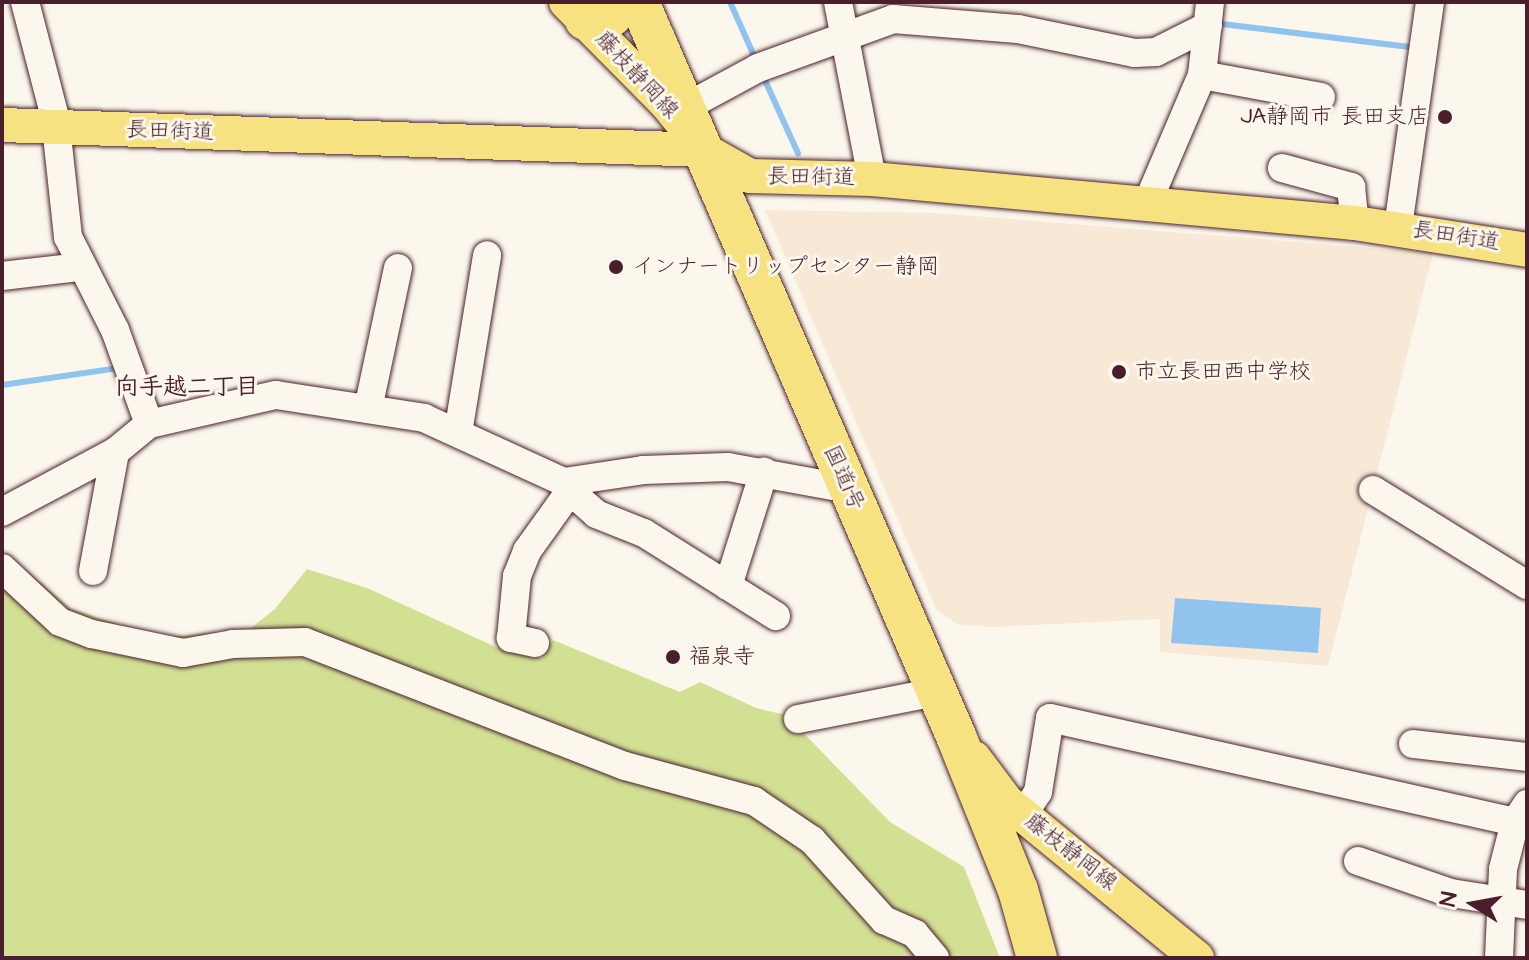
<!DOCTYPE html>
<html>
<head>
<meta charset="utf-8">
<style>
	body { margin:0 }
	#map { position:relative; width:1529px; height:960px; overflow:hidden; background:#fbf7ec; font-family:"Architects Daughter","Klee One",sans-serif }
	div>[style] { position:absolute }
	.built>* { inset:0; background:#f7e9d5 }
	.green>* { inset:0; background:#d2e094 }
	.water>* { inset:0; background:#90c3ed }
	.stream>* { height:6px; margin:-3px; padding:0 3px; transform-origin:3px; border-radius:3px; background:#90c3ed }
	.roads { filter:drop-shadow(0 0 2px #4a1f2b) drop-shadow(0 0 2px #4a1f2b) }
	.minor>* { height:28px; margin:-14px; padding:0 14px; transform-origin:14px; border-radius:14px; background:#fbf7ec }
	.major>* { height:34px; margin:-17px; padding:0 17px; transform-origin:17px; border-radius:17px; background:#f7e281 }
	.highway>* { height:40px; margin:-20px; padding:0 20px; transform-origin:20px; border-radius:20px; background:#f7e281 }
	.dots>* { width:22px; height:22px; translate:-50% -50%; box-sizing:border-box; border:4px solid #fbf7ec; border-radius:50% }
	span { translate:-50% -50%; white-space:nowrap; text-align:center; line-height:1.15; -webkit-text-stroke:6px #fbf7ec; paint-order:stroke }
	.street-label { font-size:22px; color:#4a1f2b }
	.poi-label { font-size:22px; color:#4a1f2b }
	.right { translate:-100% -50%; text-align:right }
	.left { translate:0 -50%; text-align:left }
	.neighbourhood-label { font-size:24px; color:#4a1f2b; font-weight:700 }
	.frame { position:absolute; inset:0; border:4px solid #4a1f2b; pointer-events:none }
	.north { position:absolute; left:1433px; top:864px; width:80px; height:80px; -webkit-text-stroke:6px #fbf7ec; paint-order:stroke; rotate:281deg; font-size:22px; font-weight:700; line-height:32px; text-align:center; color:#4a1f2b }
	.north::after { content:''; display:block; margin:auto; width:28px; height:36px; background:#4a1f2b; clip-path:polygon(50% 0,100% 100%,50% 72%,0 100%) }
</style>
</head>
<body>
<div id="map">
	<div class="built">
		<div style="clip-path:polygon(765px 210px,936px 213px,1433px 253px,1328px 666px,1160px 652px,1160px 619px,990px 627px,957px 624px,936px 609px)"></div>
	</div>
	<div class="green">
		<div style="clip-path:polygon(307px 569px,367px 588px,498px 648px,542px 658px,553px 640px,680px 692px,700px 682px,756px 708px,786px 715px,890px 822px,964px 867px,1000px 958px,2px 958px,2px 579px,28px 572px,72px 609px,159px 638px,250px 629px,275px 609px)"></div>
	</div>
	<div class="water">
		<div style="clip-path:polygon(1175px 598px,1321px 608px,1318px 653px,1171px 643px)"></div>
	</div>
	<div class="stream">
		<div style="left:730px;top:2px;width:64px;rotate:65.9deg"></div>
		<div style="left:1214px;top:23px;width:205px;rotate:7deg"></div>
		<div style="left:763px;top:76px;width:85px;rotate:65.6deg"></div>
		<div style="left:2px;top:385px;width:117px;rotate:-8.3deg"></div>
	</div>
	<div class="roads">
		<div class="minor">
			<div style="left:25px;top:2px;width:119px;rotate:75.4deg"></div>
			<div style="left:55px;top:117px;width:121px;rotate:83.8deg"></div>
			<div style="left:68px;top:237px;width:104px;rotate:63.2deg"></div>
			<div style="left:115px;top:330px;width:100px;rotate:70.1deg"></div>
			<div style="left:838px;top:2px;width:180px;rotate:79.1deg"></div>
			<div style="left:1202px;top:75px;width:121px;rotate:10.5deg"></div>
			<div style="left:686px;top:107px;width:82px;rotate:-28.4deg"></div>
			<div style="left:758px;top:68px;width:144px;rotate:-19.9deg"></div>
			<div style="left:893px;top:19px;width:125px;rotate:4.6deg"></div>
			<div style="left:1018px;top:29px;width:119px;rotate:11.6deg"></div>
			<div style="left:1135px;top:53px;width:21px;rotate:-3deg"></div>
			<div style="left:1156px;top:52px;width:58px;rotate:-26.6deg"></div>
			<div style="left:1282px;top:168px;width:72px;rotate:15.4deg"></div>
			<div style="left:1351px;top:187px;width:36px;rotate:84deg"></div>
			<div style="left:1147px;top:204px;width:140px;rotate:-66.9deg"></div>
			<div style="left:1202px;top:75px;width:73px;rotate:-83.7deg"></div>
			<div style="left:1398px;top:227px;width:227px;rotate:-81.9deg"></div>
			<div style="left:2px;top:276px;width:79px;rotate:-6.6deg"></div>
			<div style="left:368px;top:409px;width:144px;rotate:-78deg"></div>
			<div style="left:458px;top:433px;width:180px;rotate:-80.7deg"></div>
			<div style="left:1373px;top:490px;width:181px;rotate:31.7deg"></div>
			<div style="left:2px;top:512px;width:128px;rotate:-28deg"></div>
			<div style="left:115px;top:452px;width:44px;rotate:-39.5deg"></div>
			<div style="left:149px;top:424px;width:130px;rotate:-12.9deg"></div>
			<div style="left:276px;top:395px;width:150px;rotate:8.8deg"></div>
			<div style="left:424px;top:418px;width:154px;rotate:24.6deg"></div>
			<div style="left:564px;top:482px;width:80px;rotate:-8.6deg"></div>
			<div style="left:643px;top:470px;width:85px;rotate:-2deg"></div>
			<div style="left:728px;top:467px;width:123px;rotate:10.3deg"></div>
			<div style="left:2px;top:568px;width:79px;rotate:43deg"></div>
			<div style="left:60px;top:622px;width:34px;rotate:21deg"></div>
			<div style="left:92px;top:634px;width:93px;rotate:11.8deg"></div>
			<div style="left:183px;top:653px;width:51px;rotate:-10.2deg"></div>
			<div style="left:233px;top:644px;width:72px;rotate:-1.6deg"></div>
			<div style="left:305px;top:642px;width:343px;rotate:21.2deg"></div>
			<div style="left:625px;top:766px;width:134px;rotate:15.2deg"></div>
			<div style="left:754px;top:801px;width:70px;rotate:33.9deg"></div>
			<div style="left:812px;top:840px;width:108px;rotate:48deg"></div>
			<div style="left:884px;top:920px;width:34px;rotate:24deg"></div>
			<div style="left:915px;top:934px;width:31px;rotate:50deg"></div>
			<div style="left:93px;top:571px;width:121px;rotate:-79.5deg"></div>
			<div style="left:728px;top:586px;width:120px;rotate:-72.5deg"></div>
			<div style="left:535px;top:643px;width:25px;rotate:-168deg"></div>
			<div style="left:511px;top:638px;width:62px;rotate:-84.5deg"></div>
			<div style="left:517px;top:576px;width:27px;rotate:-68deg"></div>
			<div style="left:527px;top:551px;width:74px;rotate:-54.4deg"></div>
			<div style="left:570px;top:491px;width:35px;rotate:41deg"></div>
			<div style="left:596px;top:514px;width:52px;rotate:21.6deg"></div>
			<div style="left:644px;top:533px;width:156px;rotate:32.2deg"></div>
			<div style="left:798px;top:719px;width:141px;rotate:-11.1deg"></div>
			<div style="left:1413px;top:744px;width:115px;rotate:6.5deg"></div>
			<div style="left:1023px;top:815px;width:27px;rotate:-57deg"></div>
			<div style="left:1038px;top:792px;width:75px;rotate:-80.8deg"></div>
			<div style="left:1050px;top:718px;width:476px;rotate:12.6deg"></div>
			<div style="left:1358px;top:861px;width:98px;rotate:19deg"></div>
			<div style="left:1451px;top:893px;width:77px;rotate:9deg"></div>
			<div style="left:1499px;top:958px;width:89px;rotate:-87.4deg"></div>
			<div style="left:1503px;top:869px;width:49px;rotate:-75.7deg"></div>
			<div style="left:1515px;top:822px;width:22px;rotate:-56deg"></div>
		</div>
		<div class="major">
			<div style="left:566px;top:2px;width:142px;rotate:45.3deg"></div>
			<div style="left:666px;top:103px;width:60px;rotate:51deg"></div>
			<div style="left:704px;top:150px;width:53px;rotate:29.5deg"></div>
			<div style="left:750px;top:176px;width:122px;rotate:1.4deg"></div>
			<div style="left:872px;top:179px;width:485px;rotate:5.2deg"></div>
			<div style="left:1355px;top:223px;width:174px;rotate:8.9deg"></div>
			<div style="left:2px;top:125px;width:702px;rotate:2.04deg"></div>
			<div style="left:974px;top:758px;width:55px;rotate:53.1deg"></div>
			<div style="left:1007px;top:802px;width:246px;rotate:39.4deg"></div>
		</div>
		<div class="highway">
			<div style="left:639px;top:2px;width:800px;rotate:66.64deg"></div>
			<div style="left:956px;top:736px;width:166px;rotate:68.1deg"></div>
			<div style="left:1018px;top:890px;width:71px;rotate:74.4deg"></div>
			<div style="left:585px;top:20px;width:27px;rotate:-8deg"></div>
			<div style="left:612px;top:16px;width:18px;rotate:-52deg"></div>
		</div>
	</div>
	<div class="dots">
		<div style="left:1445px;top:117px;background:#4a1f2b"></div>
		<div style="left:616px;top:267px;background:#4a1f2b"></div>
		<div style="left:1119px;top:372px;background:#4a1f2b"></div>
		<div style="left:673px;top:657px;background:#4a1f2b"></div>
	</div>
	<div class="street-label">
		<span style="left:637px;top:75px;rotate:47deg">藤枝静岡線</span>
		<span style="left:170px;top:131px;rotate:2deg">長田街道</span>
		<span style="left:811px;top:177px;rotate:1deg">長田街道</span>
		<span style="left:1456px;top:236px;rotate:9deg">長田街道</span>
		<span style="left:844px;top:478px;rotate:66deg">国道1号</span>
		<span style="left:1071px;top:852px;rotate:38deg">藤枝静岡線</span>
	</div>
	<div class="poi-label">
		<span class="right" style="left:1429px;top:117px">JA静岡市 長田支店</span>
		<span class="left" style="left:632px;top:267px">インナートリップセンター静岡</span>
		<span class="left" style="left:1135px;top:372px">市立長田西中学校</span>
		<span class="left" style="left:689px;top:657px">福泉寺</span>
	</div>
	<div class="neighbourhood-label">
		<span style="left:187px;top:388px">向手越二丁目</span>
	</div>
	<div class="frame"></div>
	<div class="north">N</div>
</div>
</body>
</html>
